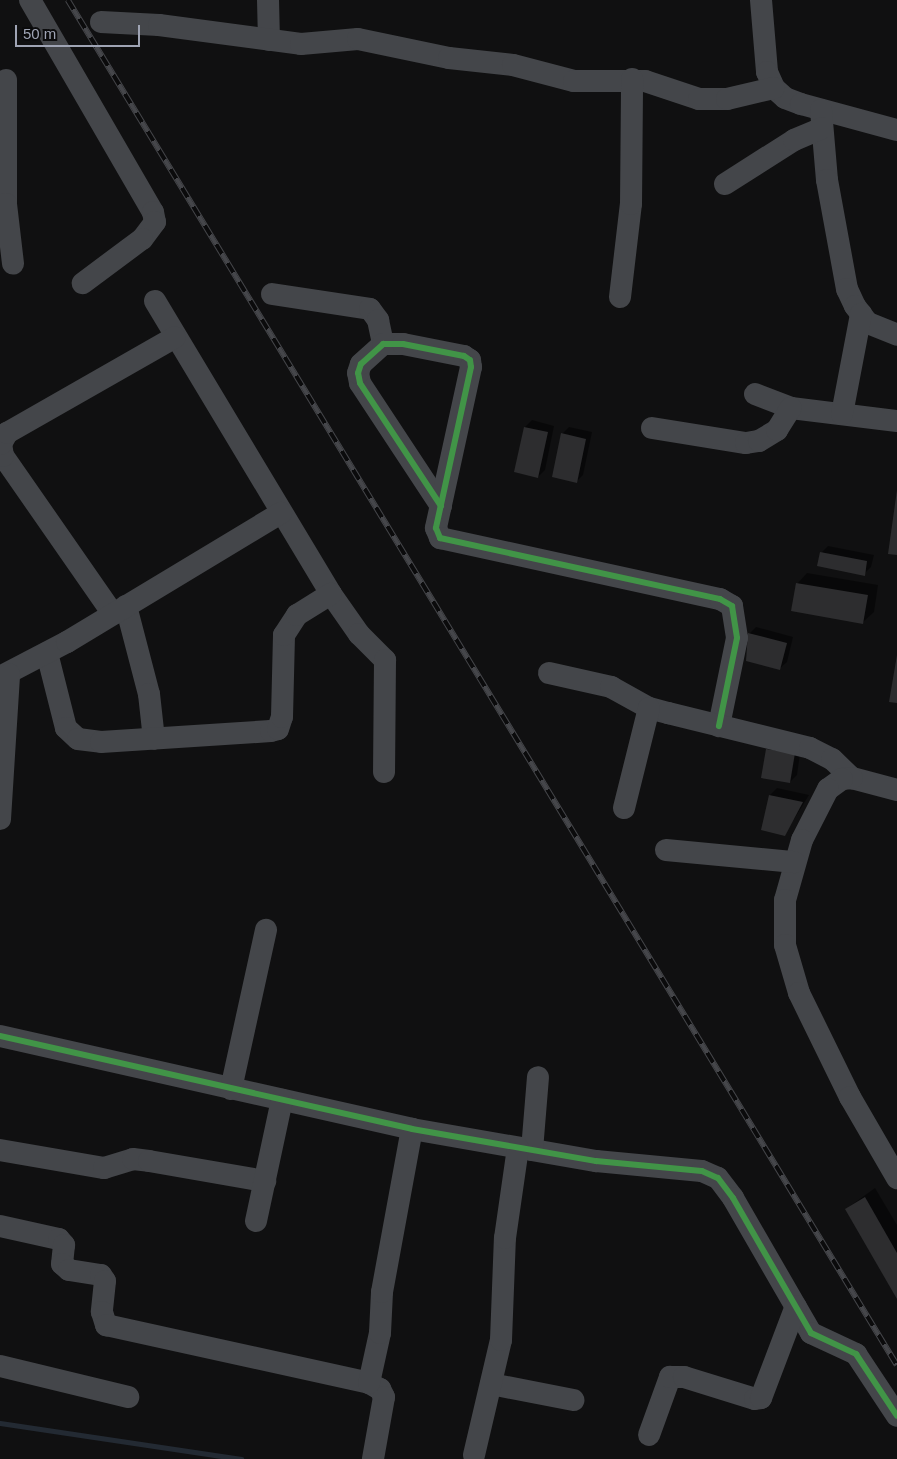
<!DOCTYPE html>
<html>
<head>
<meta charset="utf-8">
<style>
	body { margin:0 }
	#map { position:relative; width:897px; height:1459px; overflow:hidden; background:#101011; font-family:Arial,sans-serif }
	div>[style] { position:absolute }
	.shadow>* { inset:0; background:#0007 }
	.stream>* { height:5px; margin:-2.5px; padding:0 2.5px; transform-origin:2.5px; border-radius:2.5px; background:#232a33 }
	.building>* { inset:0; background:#2d2d2f }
	.minor>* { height:22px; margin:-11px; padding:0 11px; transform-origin:11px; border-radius:11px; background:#44464a }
	.rail>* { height:5.5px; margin-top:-2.75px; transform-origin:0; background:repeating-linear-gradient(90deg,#0b0b0c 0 11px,#45464a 0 22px); box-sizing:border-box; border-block:1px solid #45464a }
	.cycleway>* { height:6px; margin:-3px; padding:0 3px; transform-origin:3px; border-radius:3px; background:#419447 }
	span { translate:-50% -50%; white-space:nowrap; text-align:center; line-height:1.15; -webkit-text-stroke:4px #0b0b0c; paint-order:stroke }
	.scale { position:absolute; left:15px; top:25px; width:125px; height:22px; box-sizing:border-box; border:2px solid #9fa4b4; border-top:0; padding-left:6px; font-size:15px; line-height:18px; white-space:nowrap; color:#9fa4b4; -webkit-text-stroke:4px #0b0b0c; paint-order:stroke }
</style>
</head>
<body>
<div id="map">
	<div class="shadow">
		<div style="clip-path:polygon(532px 420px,554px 426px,545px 470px,538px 477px,515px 472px,525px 427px)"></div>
		<div style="clip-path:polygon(569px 427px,592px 432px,583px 475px,576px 482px,562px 434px)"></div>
		<div style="clip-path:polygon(828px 546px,874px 555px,871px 567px,864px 574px,822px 552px)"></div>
		<div style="clip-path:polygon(807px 573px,878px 585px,874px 612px,863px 622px,797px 584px)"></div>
		<div style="clip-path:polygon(756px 627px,793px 637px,787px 662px,780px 668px,749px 634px)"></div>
		<div style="clip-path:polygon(774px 742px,801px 747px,797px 775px,790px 782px,767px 749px)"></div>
		<div style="clip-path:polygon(777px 788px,809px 795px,785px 834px,770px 795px)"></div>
		<div style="clip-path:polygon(875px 1188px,897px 1225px,897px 1296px,846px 1209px)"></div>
	</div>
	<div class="stream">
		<div style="left:0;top:1423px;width:244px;rotate:8.5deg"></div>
	</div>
	<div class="building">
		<div style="clip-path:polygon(524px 427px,548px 432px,538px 478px,514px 472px)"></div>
		<div style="clip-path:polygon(561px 433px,586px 439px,577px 483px,552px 477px)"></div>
		<div style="clip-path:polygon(897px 490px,897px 555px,888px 554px)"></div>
		<div style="clip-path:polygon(820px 552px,867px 561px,865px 576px,817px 566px)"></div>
		<div style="clip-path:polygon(796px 583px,868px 595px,863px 624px,791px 611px)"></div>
		<div style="clip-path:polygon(748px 633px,787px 643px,780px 670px,746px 661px)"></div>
		<div style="clip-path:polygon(897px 655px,897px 703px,889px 702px)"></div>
		<div style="clip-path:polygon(766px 749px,795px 753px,790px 783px,761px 778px)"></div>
		<div style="clip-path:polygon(769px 795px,803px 802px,785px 836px,761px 830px)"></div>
		<div style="clip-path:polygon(865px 1197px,897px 1253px,897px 1299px,845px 1209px)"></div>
	</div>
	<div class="minor">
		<div style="left:30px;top:0;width:245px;rotate:59.9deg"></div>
		<div style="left:153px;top:212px;width:10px;rotate:79deg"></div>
		<div style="left:155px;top:222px;width:21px;rotate:127deg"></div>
		<div style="left:142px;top:239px;width:74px;rotate:143.3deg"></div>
		<div style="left:268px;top:0;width:40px;rotate:88.6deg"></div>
		<div style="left:761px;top:0;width:72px;rotate:85.2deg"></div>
		<div style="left:767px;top:72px;width:17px;rotate:66deg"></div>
		<div style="left:774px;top:88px;width:15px;rotate:42deg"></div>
		<div style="left:785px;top:98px;width:17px;rotate:21deg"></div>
		<div style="left:801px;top:104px;width:99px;rotate:15.2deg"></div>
		<div style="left:101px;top:22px;width:58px;rotate:3deg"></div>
		<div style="left:159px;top:25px;width:143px;rotate:7.6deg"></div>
		<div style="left:301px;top:44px;width:57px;rotate:-5deg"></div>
		<div style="left:358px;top:39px;width:93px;rotate:11.8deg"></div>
		<div style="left:449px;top:58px;width:64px;rotate:6.2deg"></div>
		<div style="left:513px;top:65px;width:63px;rotate:14.7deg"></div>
		<div style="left:574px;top:81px;width:71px"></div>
		<div style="left:645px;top:81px;width:57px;rotate:18.4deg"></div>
		<div style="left:699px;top:99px;width:28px"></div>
		<div style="left:727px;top:99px;width:48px;rotate:-13.2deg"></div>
		<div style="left:6px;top:80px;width:124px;rotate:90deg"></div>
		<div style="left:6px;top:204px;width:60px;rotate:83.3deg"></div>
		<div style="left:821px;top:110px;width:70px;rotate:85.1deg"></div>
		<div style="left:827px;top:180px;width:111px;rotate:79.6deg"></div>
		<div style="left:847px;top:289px;width:19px;rotate:65deg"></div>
		<div style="left:855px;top:306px;width:21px;rotate:53deg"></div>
		<div style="left:868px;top:323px;width:31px;rotate:22deg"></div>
		<div style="left:725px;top:184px;width:82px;rotate:-32.5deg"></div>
		<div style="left:794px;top:140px;width:30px;rotate:-23deg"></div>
		<div style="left:272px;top:294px;width:99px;rotate:8.7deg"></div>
		<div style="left:370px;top:309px;width:14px;rotate:54deg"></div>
		<div style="left:378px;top:320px;width:25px;rotate:78deg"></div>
		<div style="left:620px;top:297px;width:94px;rotate:-83.3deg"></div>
		<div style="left:631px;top:204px;width:125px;rotate:-89.5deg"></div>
		<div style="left:155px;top:301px;width:342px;rotate:59deg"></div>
		<div style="left:331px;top:594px;width:49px;rotate:55deg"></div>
		<div style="left:359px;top:634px;width:37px;rotate:45deg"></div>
		<div style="left:385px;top:660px;width:112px;rotate:90.5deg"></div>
		<div style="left:755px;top:394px;width:39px;rotate:21deg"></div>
		<div style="left:791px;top:408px;width:107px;rotate:7deg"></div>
		<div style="left:842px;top:414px;width:102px;rotate:-79.2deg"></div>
		<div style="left:652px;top:428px;width:95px;rotate:9.1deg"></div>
		<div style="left:746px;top:443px;width:13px;rotate:-9deg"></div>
		<div style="left:759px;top:441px;width:21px;rotate:-31deg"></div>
		<div style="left:777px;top:430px;width:26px;rotate:-58deg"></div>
		<div style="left:441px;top:506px;width:147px;rotate:-123.4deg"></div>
		<div style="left:360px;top:383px;width:10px;rotate:-101deg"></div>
		<div style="left:358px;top:373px;width:9px;rotate:-72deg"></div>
		<div style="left:361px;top:364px;width:30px;rotate:-42deg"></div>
		<div style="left:383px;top:344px;width:20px"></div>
		<div style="left:403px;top:344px;width:62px;rotate:11.1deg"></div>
		<div style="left:464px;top:356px;width:7px;rotate:34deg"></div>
		<div style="left:470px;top:360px;width:7px;rotate:82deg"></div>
		<div style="left:471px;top:367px;width:165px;rotate:102.3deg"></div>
		<div style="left:436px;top:528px;width:11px;rotate:68deg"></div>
		<div style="left:440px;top:538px;width:287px;rotate:12.3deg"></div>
		<div style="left:720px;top:599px;width:14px;rotate:30deg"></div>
		<div style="left:732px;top:606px;width:32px;rotate:81deg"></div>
		<div style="left:737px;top:638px;width:90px;rotate:101.6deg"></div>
		<div style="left:126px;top:606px;width:91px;rotate:75.4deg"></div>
		<div style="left:149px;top:694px;width:45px;rotate:83.7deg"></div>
		<div style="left:113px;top:614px;width:193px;rotate:-124.8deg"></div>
		<div style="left:3px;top:456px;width:12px;rotate:-99deg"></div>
		<div style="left:1px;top:444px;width:13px;rotate:-61deg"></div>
		<div style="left:7px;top:433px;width:193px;rotate:-29.7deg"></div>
		<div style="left:47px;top:653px;width:77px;rotate:75.8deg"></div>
		<div style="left:66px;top:728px;width:16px;rotate:43deg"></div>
		<div style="left:78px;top:739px;width:23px;rotate:7deg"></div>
		<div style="left:101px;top:742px;width:170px;rotate:-3.7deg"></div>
		<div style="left:271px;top:731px;width:7px;rotate:-16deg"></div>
		<div style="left:278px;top:729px;width:13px;rotate:-72deg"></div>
		<div style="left:282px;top:717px;width:82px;rotate:-88.6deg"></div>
		<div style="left:284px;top:635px;width:24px;rotate:-57deg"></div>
		<div style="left:297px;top:615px;width:40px;rotate:-32deg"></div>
		<div style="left:549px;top:673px;width:64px;rotate:12.7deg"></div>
		<div style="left:611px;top:687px;width:43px;rotate:28.9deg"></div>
		<div style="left:649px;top:708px;width:20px;rotate:15deg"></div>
		<div style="left:668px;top:713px;width:146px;rotate:13.8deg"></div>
		<div style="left:810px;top:748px;width:25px;rotate:27deg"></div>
		<div style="left:832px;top:759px;width:28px;rotate:44deg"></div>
		<div style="left:852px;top:778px;width:47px;rotate:14.9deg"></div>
		<div style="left:0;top:677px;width:76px;rotate:-27.6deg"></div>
		<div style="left:67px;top:642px;width:250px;rotate:-31.1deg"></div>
		<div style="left:852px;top:778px;width:10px;rotate:174deg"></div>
		<div style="left:842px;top:779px;width:17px;rotate:144deg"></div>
		<div style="left:828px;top:789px;width:57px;rotate:117deg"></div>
		<div style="left:802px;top:840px;width:62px;rotate:105.8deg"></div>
		<div style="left:785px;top:900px;width:45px;rotate:90deg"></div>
		<div style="left:785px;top:945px;width:50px;rotate:73.7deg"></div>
		<div style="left:799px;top:993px;width:116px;rotate:63.9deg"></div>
		<div style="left:850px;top:1097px;width:94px;rotate:59.9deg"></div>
		<div style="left:624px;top:808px;width:103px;rotate:-76deg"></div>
		<div style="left:0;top:819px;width:145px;rotate:-86.4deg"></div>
		<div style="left:666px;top:850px;width:129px;rotate:5.4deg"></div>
		<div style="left:0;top:1036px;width:422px;rotate:12.7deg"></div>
		<div style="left:412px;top:1129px;width:187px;rotate:9.9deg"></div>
		<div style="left:596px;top:1161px;width:106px;rotate:5.4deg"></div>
		<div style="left:702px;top:1171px;width:17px;rotate:24deg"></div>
		<div style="left:718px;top:1178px;width:25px;rotate:53deg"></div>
		<div style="left:733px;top:1198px;width:156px;rotate:60deg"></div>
		<div style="left:811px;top:1333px;width:50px;rotate:25deg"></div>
		<div style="left:856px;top:1354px;width:74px;rotate:56.5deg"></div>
		<div style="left:231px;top:1089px;width:163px;rotate:-77.6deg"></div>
		<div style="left:0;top:1150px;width:106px;rotate:9.8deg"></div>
		<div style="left:104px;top:1168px;width:30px;rotate:-17deg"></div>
		<div style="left:133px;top:1159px;width:16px;rotate:7deg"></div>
		<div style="left:149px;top:1161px;width:118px;rotate:9.8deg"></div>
		<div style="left:532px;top:1150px;width:73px;rotate:-85.3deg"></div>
		<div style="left:256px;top:1221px;width:124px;rotate:-77.9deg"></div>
		<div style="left:0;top:1226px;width:60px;rotate:12.4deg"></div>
		<div style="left:59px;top:1239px;width:8px;rotate:50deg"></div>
		<div style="left:64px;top:1245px;width:19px;rotate:96deg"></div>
		<div style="left:62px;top:1264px;width:9px;rotate:41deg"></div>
		<div style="left:69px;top:1270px;width:32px;rotate:9deg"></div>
		<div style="left:101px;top:1275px;width:7px;rotate:56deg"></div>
		<div style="left:105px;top:1281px;width:31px;rotate:96deg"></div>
		<div style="left:102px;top:1312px;width:14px;rotate:73deg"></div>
		<div style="left:106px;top:1325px;width:269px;rotate:12.4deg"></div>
		<div style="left:369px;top:1383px;width:13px;rotate:29deg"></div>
		<div style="left:380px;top:1389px;width:9px;rotate:63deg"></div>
		<div style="left:384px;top:1397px;width:63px;rotate:100.1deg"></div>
		<div style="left:0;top:1366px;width:132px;rotate:13.6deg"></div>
		<div style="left:369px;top:1383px;width:51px;rotate:-77.6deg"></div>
		<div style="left:380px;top:1333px;width:41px;rotate:-87.2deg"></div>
		<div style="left:382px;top:1292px;width:166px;rotate:-79.6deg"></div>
		<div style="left:491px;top:1384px;width:84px;rotate:11deg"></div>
		<div style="left:649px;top:1435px;width:62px;rotate:-70.1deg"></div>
		<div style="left:670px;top:1377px;width:14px"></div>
		<div style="left:684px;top:1377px;width:74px;rotate:17.2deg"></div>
		<div style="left:755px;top:1399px;width:6px;rotate:-9deg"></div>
		<div style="left:761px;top:1398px;width:98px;rotate:-69.2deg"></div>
		<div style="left:474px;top:1455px;width:118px;rotate:-76.8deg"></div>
		<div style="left:501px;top:1340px;width:102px;rotate:-87.8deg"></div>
		<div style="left:505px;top:1238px;width:91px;rotate:-81.8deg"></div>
	</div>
	<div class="rail">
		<div style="left:68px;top:0;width:1597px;rotate:58.73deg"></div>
	</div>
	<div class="cycleway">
		<div style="left:441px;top:506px;width:147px;rotate:-123.4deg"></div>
		<div style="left:360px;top:383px;width:10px;rotate:-101deg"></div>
		<div style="left:358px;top:373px;width:9px;rotate:-72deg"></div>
		<div style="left:361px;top:364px;width:30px;rotate:-42deg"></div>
		<div style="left:383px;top:344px;width:20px"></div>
		<div style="left:403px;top:344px;width:62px;rotate:11.1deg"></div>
		<div style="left:464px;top:356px;width:7px;rotate:34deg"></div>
		<div style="left:470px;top:360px;width:7px;rotate:82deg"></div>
		<div style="left:471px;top:367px;width:165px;rotate:102.3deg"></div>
		<div style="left:436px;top:528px;width:11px;rotate:68deg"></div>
		<div style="left:440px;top:538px;width:287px;rotate:12.3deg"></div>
		<div style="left:720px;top:599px;width:14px;rotate:30deg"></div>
		<div style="left:732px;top:606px;width:32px;rotate:81deg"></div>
		<div style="left:737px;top:638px;width:90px;rotate:101.6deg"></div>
		<div style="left:0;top:1036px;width:422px;rotate:12.7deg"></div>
		<div style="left:412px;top:1129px;width:187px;rotate:9.9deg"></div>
		<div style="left:596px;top:1161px;width:106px;rotate:5.4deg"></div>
		<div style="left:702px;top:1171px;width:17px;rotate:24deg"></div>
		<div style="left:718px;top:1178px;width:25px;rotate:53deg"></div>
		<div style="left:733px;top:1198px;width:156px;rotate:60deg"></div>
		<div style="left:811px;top:1333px;width:50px;rotate:25deg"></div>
		<div style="left:856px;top:1354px;width:74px;rotate:56.5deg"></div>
	</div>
	<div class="scale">50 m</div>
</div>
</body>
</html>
